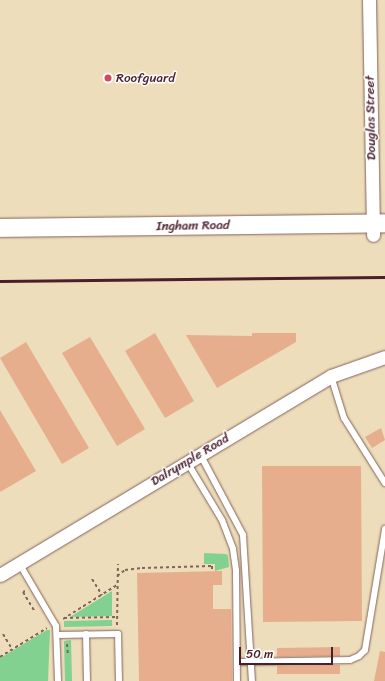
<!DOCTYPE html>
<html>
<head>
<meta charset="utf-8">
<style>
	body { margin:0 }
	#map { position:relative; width:385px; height:681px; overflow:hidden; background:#edddba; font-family:Sriracha,sans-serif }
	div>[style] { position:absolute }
	.green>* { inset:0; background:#82d190 }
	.building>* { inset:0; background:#e7ae8e }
	.path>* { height:2px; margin-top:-1px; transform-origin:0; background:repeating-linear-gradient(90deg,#83625d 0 3px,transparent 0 6px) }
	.roads { filter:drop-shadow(0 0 1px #83625d) drop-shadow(0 0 1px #83625d) }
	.lane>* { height:6px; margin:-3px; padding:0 3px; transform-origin:3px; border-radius:3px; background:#fff }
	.street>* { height:13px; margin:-6.5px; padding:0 6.5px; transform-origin:6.5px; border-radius:6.5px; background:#fff }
	.secondary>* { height:18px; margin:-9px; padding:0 9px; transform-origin:9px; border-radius:9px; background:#fff }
	.rail>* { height:3px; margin:-1.5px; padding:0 1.5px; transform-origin:1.5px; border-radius:1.5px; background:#4a1f2b }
	.dots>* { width:11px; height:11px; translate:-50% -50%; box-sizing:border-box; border:2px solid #fff; border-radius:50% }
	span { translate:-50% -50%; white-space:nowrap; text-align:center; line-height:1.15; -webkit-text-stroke:3px #fff; paint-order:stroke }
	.poi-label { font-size:13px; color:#4a1f2b }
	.left { translate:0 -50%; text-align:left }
	.street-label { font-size:13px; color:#4a1f2b }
	.scale { position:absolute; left:239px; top:647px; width:94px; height:18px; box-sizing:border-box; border:2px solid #4a1f2b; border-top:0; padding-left:5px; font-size:12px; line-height:14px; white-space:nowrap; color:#4a1f2b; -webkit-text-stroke:3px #fff; paint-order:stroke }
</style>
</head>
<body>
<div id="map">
	<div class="green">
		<div style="clip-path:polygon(204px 553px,226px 554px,228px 556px,229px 567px,215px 571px,215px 564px,204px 564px)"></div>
		<div style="clip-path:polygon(112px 591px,112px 616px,70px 617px)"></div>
		<div style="clip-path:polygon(112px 620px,112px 626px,64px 627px,64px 621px)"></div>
		<div style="clip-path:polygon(47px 630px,50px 630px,48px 681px,0 681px,0 658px)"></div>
		<div style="clip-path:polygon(71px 640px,72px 681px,65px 681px,64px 641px)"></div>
	</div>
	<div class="building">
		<div style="clip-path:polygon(155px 333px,194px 401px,165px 418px,125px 351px)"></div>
		<div style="clip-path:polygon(252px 333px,296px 333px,296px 342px,217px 388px,186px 335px,252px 336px)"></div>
		<div style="clip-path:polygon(90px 337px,145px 429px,117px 446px,62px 353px)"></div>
		<div style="clip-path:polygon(26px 342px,89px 448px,62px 464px,0 358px)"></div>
		<div style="clip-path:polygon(0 410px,36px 471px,0 492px)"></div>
		<div style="clip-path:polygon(381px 428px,385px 440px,372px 448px,365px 437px)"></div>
		<div style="clip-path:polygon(262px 466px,361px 466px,362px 621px,263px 622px)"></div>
		<div style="clip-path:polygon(222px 571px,222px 585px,213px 585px,213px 609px,231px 609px,232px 681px,139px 681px,137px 573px)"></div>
		<div style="clip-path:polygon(340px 647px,340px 656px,277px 657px,277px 648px)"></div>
		<div style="clip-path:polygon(380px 651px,385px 652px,385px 681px,374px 681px)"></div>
		<div style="clip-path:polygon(340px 665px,340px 674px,277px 674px,277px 666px)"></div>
	</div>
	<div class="path">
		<div style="left:117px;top:576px;width:10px;rotate:-37deg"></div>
		<div style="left:125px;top:570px;width:17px;rotate:-7deg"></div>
		<div style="left:142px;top:568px;width:70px;rotate:-1.6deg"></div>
		<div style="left:212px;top:566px;width:4px;rotate:90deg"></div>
		<div style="left:92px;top:579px;width:19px;rotate:58deg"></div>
		<div style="left:25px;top:591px;width:2px;rotate:153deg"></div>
		<div style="left:23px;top:592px;width:23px;rotate:59deg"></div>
		<div style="left:64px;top:618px;width:53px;rotate:-1.1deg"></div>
		<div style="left:63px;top:619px;width:64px;rotate:-32.2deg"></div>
		<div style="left:117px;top:625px;width:61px;rotate:-89.1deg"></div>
		<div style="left:3px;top:634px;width:17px;rotate:59deg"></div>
		<div style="left:67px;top:644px;width:12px;rotate:85deg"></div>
		<div style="left:0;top:657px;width:55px;rotate:-31.7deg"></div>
	</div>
	<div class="roads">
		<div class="lane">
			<div style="left:331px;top:376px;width:44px;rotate:72.8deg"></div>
			<div style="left:344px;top:418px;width:77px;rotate:57.8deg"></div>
			<div style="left:200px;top:454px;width:92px;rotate:62deg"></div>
			<div style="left:243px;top:535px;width:146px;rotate:86.5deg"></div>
			<div style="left:187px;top:462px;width:68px;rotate:58.9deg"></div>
			<div style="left:222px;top:520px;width:31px;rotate:69deg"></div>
			<div style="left:233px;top:549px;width:21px;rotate:82deg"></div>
			<div style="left:236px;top:570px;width:111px;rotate:89.5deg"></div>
			<div style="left:19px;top:563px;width:73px;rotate:59.6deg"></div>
			<div style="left:56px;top:626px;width:55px;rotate:87.9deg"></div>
			<div style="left:86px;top:634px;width:47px;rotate:88.8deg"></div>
			<div style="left:57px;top:635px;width:61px;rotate:-0.9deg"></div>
			<div style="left:118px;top:634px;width:47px;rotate:88.8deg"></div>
			<div style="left:237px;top:662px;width:113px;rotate:-1deg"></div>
			<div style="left:350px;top:660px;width:10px;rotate:-24deg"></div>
			<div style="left:359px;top:656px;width:8px;rotate:-45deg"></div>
			<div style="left:365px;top:650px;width:123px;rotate:-80.6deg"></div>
		</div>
		<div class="street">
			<div style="left:369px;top:0;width:235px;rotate:89deg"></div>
			<div style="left:0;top:575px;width:386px;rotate:-31deg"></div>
			<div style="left:331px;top:376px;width:57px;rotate:-19.4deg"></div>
		</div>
		<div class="secondary">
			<div style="left:0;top:228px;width:385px;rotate:-0.7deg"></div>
		</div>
	</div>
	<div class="rail">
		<div style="left:0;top:281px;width:385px;rotate:-0.6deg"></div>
	</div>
	<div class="dots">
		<div style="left:108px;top:78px;background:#d1495b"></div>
	</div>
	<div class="poi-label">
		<span class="left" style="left:116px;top:78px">Roofguard</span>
	</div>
	<div class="street-label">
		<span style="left:371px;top:118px;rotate:-91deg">Douglas Street</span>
		<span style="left:193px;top:226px;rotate:-1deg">Ingham Road</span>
		<span style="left:190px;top:460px;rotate:-31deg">Dalrymple Road</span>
	</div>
	<div class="scale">50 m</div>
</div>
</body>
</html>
